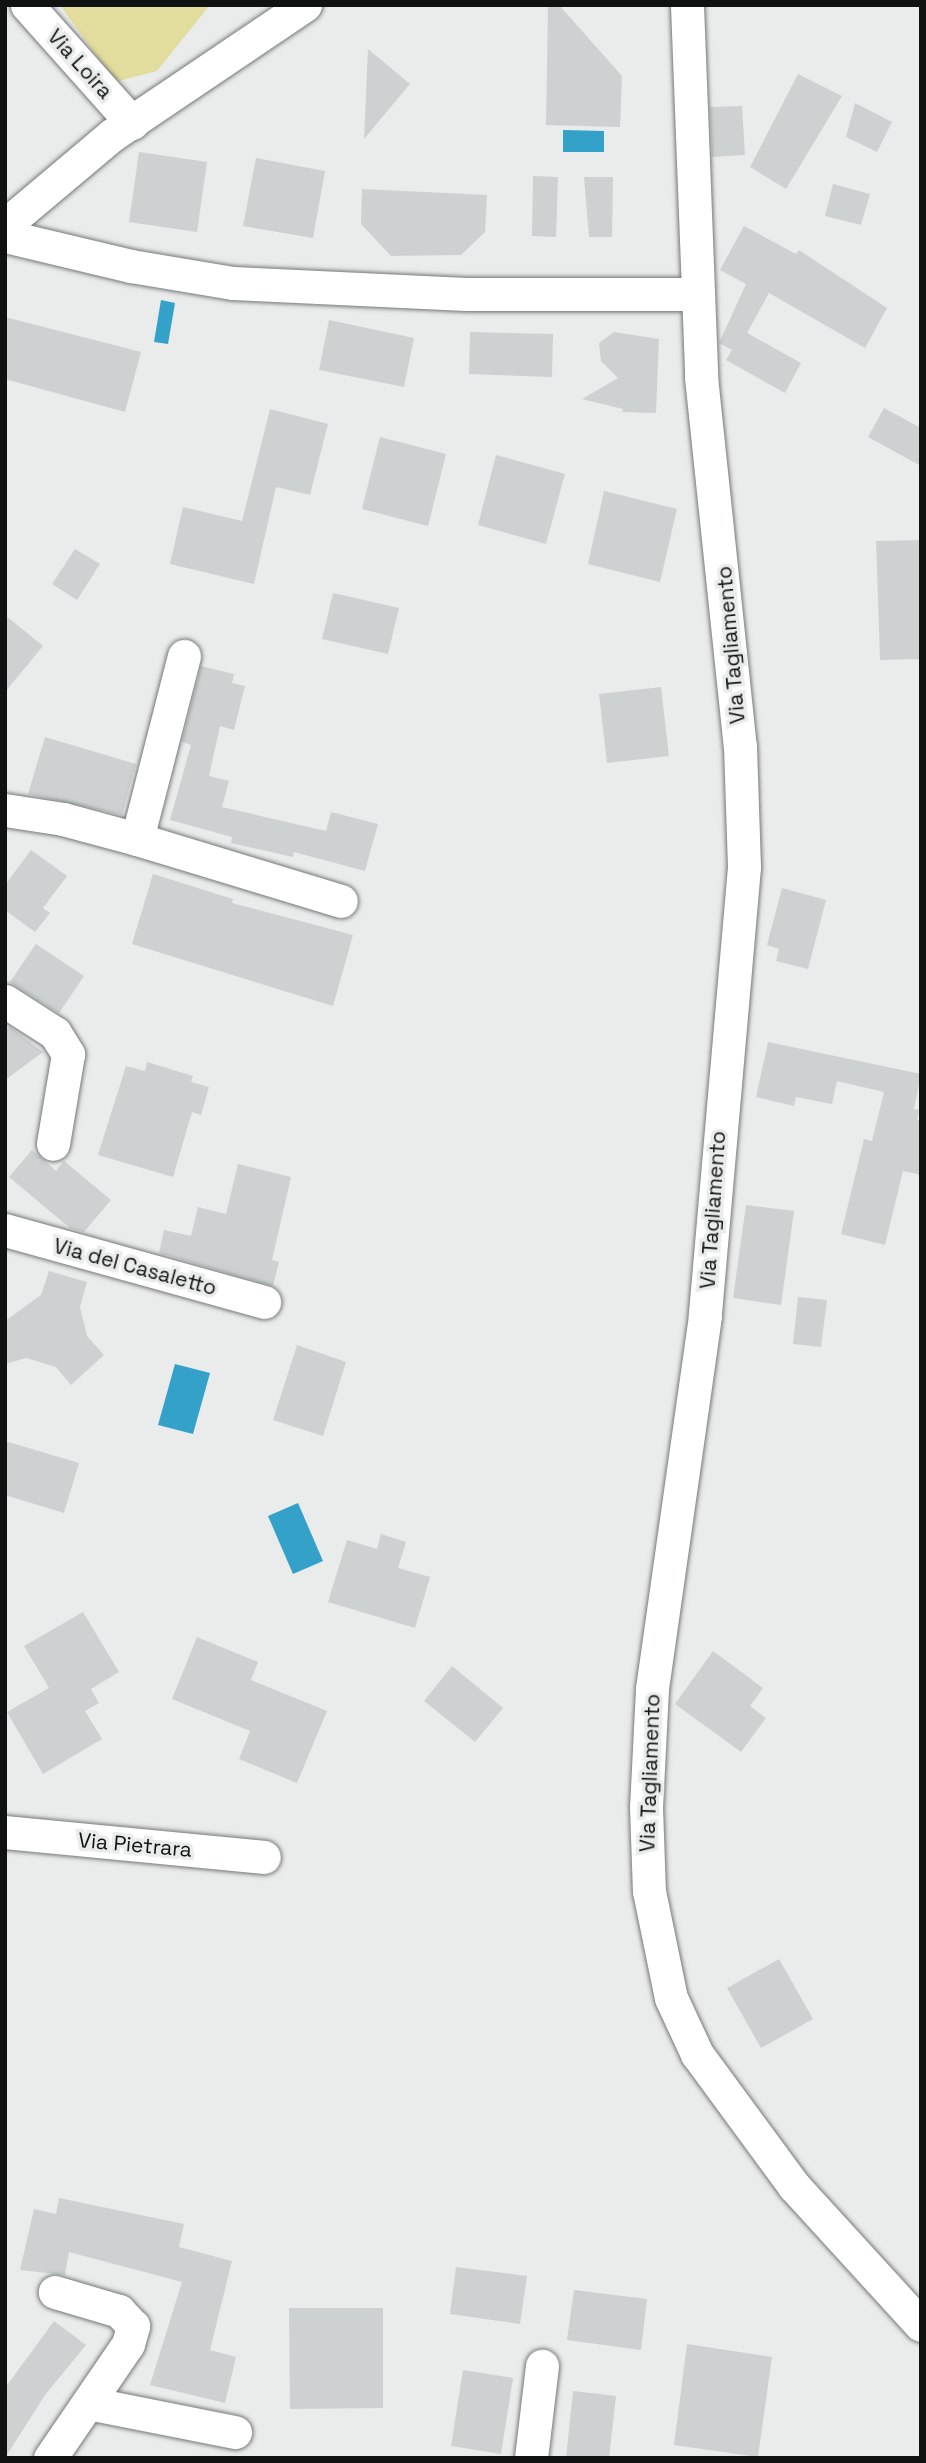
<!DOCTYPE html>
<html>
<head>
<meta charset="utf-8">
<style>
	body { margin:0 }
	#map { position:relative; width:926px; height:2463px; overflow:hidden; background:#e9eceb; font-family:"Space Grotesk",sans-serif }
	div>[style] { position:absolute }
	.green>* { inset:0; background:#e3dd9d }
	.water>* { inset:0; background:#33a1c8 }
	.building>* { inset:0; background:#cdd1d1 }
	.roads { filter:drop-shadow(0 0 2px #767978) drop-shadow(0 0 2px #767978) }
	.street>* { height:33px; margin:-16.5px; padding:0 16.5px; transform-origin:16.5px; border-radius:16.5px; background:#fff }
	span { translate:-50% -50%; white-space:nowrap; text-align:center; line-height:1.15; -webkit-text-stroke:7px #e9eceb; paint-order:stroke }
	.street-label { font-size:21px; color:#101211 }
	.frame { position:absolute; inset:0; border:7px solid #101211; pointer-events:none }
</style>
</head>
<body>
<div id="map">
	<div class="green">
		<div style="clip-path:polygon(60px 5px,210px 5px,157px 71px,115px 82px)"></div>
	</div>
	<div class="water">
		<div style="clip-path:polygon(563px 130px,604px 131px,604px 152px,563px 152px)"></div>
		<div style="clip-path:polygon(161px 300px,175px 303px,168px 344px,154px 342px)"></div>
		<div style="clip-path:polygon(175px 1364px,210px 1373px,193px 1434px,158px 1425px)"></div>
		<div style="clip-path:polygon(298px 1503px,323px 1561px,293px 1574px,268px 1516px)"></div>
	</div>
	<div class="building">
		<div style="clip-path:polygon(548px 5px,559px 5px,622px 76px,620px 127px,546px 125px)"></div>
		<div style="clip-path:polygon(368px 49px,410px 84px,364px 139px)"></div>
		<div style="clip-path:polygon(798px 74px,842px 96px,786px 189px,750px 167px)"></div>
		<div style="clip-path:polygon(855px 103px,892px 122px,877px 152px,846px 137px)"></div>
		<div style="clip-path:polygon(742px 106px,745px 155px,712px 157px,710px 107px)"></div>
		<div style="clip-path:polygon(139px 152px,207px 162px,197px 232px,129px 222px)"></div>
		<div style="clip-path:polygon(256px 158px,325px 171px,313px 238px,243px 226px)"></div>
		<div style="clip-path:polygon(533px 176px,558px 177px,556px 237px,532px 236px)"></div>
		<div style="clip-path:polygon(584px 177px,613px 177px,612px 237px,589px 237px)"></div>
		<div style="clip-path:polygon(833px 184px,870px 194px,861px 225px,825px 216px)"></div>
		<div style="clip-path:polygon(362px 189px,487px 195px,485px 232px,461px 255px,391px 256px,361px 224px)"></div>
		<div style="clip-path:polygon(744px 226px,796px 254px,799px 250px,887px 308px,865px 348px,769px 293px,747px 333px,801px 363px,785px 393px,726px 360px,732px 350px,719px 343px,746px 284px,720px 270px)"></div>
		<div style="clip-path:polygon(5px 317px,141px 352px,125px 412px,5px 379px)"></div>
		<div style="clip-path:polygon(329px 320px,414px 338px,404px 387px,319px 370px)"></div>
		<div style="clip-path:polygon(470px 332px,553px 334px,552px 377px,469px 374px)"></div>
		<div style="clip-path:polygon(614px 332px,659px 339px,656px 413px,622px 412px,623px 409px,582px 399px,618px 378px,601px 361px,599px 343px)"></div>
		<div style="clip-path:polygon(884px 408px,921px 428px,921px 466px,868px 437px)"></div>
		<div style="clip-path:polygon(270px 409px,328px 424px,310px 495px,276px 487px,254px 584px,170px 564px,183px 507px,242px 521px)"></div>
		<div style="clip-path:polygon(380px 437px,446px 454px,428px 526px,362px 509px)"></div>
		<div style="clip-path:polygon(496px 455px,565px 474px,546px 544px,478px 525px)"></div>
		<div style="clip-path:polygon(604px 491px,677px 509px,660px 582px,588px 564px)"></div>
		<div style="clip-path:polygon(921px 540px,921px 659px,880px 660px,876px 541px)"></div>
		<div style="clip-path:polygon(75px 549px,100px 564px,77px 600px,52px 584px)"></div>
		<div style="clip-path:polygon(333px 593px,399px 608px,388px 654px,322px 639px)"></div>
		<div style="clip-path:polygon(5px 615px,43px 646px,5px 692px)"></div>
		<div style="clip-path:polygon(201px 666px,234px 674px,232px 683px,245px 686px,234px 730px,220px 726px,209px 776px,229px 781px,222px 807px,326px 831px,331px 812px,378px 824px,365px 871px,294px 852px,293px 857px,231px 843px,232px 837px,170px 820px,191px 745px,182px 742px)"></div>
		<div style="clip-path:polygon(661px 687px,669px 756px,607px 763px,599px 694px)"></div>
		<div style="clip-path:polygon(45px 737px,136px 764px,122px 815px,28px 794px)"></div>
		<div style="clip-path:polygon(31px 850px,67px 876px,43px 908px,50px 913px,35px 932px,5px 910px,5px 885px)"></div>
		<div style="clip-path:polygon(153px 874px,233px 899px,232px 903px,353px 935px,333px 1006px,132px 944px)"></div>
		<div style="clip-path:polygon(782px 888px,826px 900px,808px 969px,776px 961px,779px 949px,767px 945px)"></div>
		<div style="clip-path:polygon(36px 944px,84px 976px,59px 1013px,10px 982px)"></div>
		<div style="clip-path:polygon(10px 1027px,43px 1052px,5px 1080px,5px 1030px)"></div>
		<div style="clip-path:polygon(768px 1042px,921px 1074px,914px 1109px,919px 1110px,917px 1120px,921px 1121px,921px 1175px,903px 1171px,885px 1245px,841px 1234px,864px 1139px,872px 1141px,884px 1092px,837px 1081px,832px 1104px,796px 1097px,794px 1106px,756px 1097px)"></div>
		<div style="clip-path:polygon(147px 1062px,193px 1076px,191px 1082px,209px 1087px,201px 1115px,192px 1112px,173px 1177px,98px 1155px,126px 1066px,145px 1071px)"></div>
		<div style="clip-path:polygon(32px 1150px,56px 1171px,64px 1161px,111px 1200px,84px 1232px,70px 1228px,9px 1177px)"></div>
		<div style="clip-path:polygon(238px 1164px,291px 1177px,272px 1260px,279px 1262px,273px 1286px,159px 1253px,164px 1230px,191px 1236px,198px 1207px,226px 1214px)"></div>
		<div style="clip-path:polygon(746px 1205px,794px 1211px,781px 1305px,733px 1298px)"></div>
		<div style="clip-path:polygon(49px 1271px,87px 1282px,80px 1307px,87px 1336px,104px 1355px,71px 1385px,56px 1367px,26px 1358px,5px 1364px,5px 1321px,41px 1295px)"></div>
		<div style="clip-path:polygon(798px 1297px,827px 1300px,821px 1347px,793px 1344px)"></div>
		<div style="clip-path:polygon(297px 1345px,346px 1362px,323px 1436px,273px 1420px)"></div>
		<div style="clip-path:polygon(5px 1441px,79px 1463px,64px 1513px,5px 1495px)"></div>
		<div style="clip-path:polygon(381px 1534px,406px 1542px,398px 1568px,430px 1577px,415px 1628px,328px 1602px,347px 1540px,377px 1549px)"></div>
		<div style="clip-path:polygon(83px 1612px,119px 1672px,91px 1689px,99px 1703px,85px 1711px,102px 1739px,43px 1774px,7px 1712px,49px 1688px,24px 1646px)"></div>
		<div style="clip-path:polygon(197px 1637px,258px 1662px,251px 1680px,327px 1711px,297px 1783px,239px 1759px,250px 1731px,172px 1699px)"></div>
		<div style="clip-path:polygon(713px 1651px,763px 1688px,750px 1706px,766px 1718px,741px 1752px,675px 1704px)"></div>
		<div style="clip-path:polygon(452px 1666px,503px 1708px,475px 1742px,424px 1701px)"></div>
		<div style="clip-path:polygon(779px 1959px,813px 2019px,761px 2048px,727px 1988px)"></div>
		<div style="clip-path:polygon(59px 2198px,184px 2224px,179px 2247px,232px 2261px,210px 2350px,236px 2357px,225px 2403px,150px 2385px,182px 2282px,69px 2252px,65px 2275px,20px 2270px,34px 2209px,56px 2214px)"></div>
		<div style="clip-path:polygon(456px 2267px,527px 2276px,520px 2324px,450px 2314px)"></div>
		<div style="clip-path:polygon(574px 2290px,647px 2299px,641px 2350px,567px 2340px)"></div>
		<div style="clip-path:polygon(289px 2308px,383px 2308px,383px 2408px,290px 2409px)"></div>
		<div style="clip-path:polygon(54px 2321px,86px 2345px,45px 2395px,5px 2458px,5px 2388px)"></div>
		<div style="clip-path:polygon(687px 2344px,772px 2357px,758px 2457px,674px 2445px)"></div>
		<div style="clip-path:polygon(463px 2370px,513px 2378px,501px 2454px,451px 2446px)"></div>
		<div style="clip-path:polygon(573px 2391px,616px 2396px,609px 2458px,566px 2458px)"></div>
	</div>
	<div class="roads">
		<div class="street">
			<div style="left:27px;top:5px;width:158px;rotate:48.3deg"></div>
			<div style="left:687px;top:5px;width:372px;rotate:87.8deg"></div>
			<div style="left:701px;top:377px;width:371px;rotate:84deg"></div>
			<div style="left:740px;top:746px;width:121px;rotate:88.1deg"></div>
			<div style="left:744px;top:867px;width:451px;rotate:95deg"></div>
			<div style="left:705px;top:1316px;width:377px;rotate:98.1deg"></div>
			<div style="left:652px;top:1689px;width:118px;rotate:92.9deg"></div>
			<div style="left:646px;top:1807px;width:84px;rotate:88deg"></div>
			<div style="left:649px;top:1891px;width:109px;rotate:78.4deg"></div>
			<div style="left:671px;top:1998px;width:62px;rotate:65.1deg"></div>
			<div style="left:697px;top:2054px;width:164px;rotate:53.7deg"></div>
			<div style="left:794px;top:2186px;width:188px;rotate:47.6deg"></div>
			<div style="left:5px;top:225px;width:140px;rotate:-40.1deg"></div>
			<div style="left:112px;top:135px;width:233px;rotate:-34deg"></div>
			<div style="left:5px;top:236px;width:130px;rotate:13.4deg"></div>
			<div style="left:131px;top:266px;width:103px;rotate:9.5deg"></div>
			<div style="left:233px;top:283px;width:233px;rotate:2.7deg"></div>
			<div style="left:466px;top:294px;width:232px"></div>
			<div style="left:5px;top:810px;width:59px;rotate:8.8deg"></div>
			<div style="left:63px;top:819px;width:77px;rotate:15.1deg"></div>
			<div style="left:137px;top:839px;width:189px;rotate:-75.6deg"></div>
			<div style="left:137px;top:839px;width:213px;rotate:16.9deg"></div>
			<div style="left:5px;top:1001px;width:59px;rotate:32.6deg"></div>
			<div style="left:55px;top:1033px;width:25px;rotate:58deg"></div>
			<div style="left:68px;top:1054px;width:91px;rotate:99.5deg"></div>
			<div style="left:5px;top:1230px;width:269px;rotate:15.5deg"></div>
			<div style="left:5px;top:1832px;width:260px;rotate:5.5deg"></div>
			<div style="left:88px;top:2403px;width:150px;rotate:11.2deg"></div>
			<div style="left:50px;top:2458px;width:138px;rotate:-55.6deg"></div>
			<div style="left:128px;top:2344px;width:19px;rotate:-74deg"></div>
			<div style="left:133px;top:2326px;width:21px;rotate:-133deg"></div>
			<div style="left:119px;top:2311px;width:67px;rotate:-163.5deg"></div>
			<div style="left:531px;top:2458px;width:93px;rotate:-83.2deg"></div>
		</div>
	</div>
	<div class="street-label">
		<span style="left:80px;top:64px;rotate:48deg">Via Loira</span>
		<span style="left:731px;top:645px;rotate:-95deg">Via Tagliamento</span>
		<span style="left:713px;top:1210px;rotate:-86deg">Via Tagliamento</span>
		<span style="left:135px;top:1267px;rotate:15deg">Via del Casaletto</span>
		<span style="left:650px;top:1773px;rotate:-88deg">Via Tagliamento</span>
		<span style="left:135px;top:1845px;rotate:5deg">Via Pietrara</span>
	</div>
	<div class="frame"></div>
</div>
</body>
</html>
